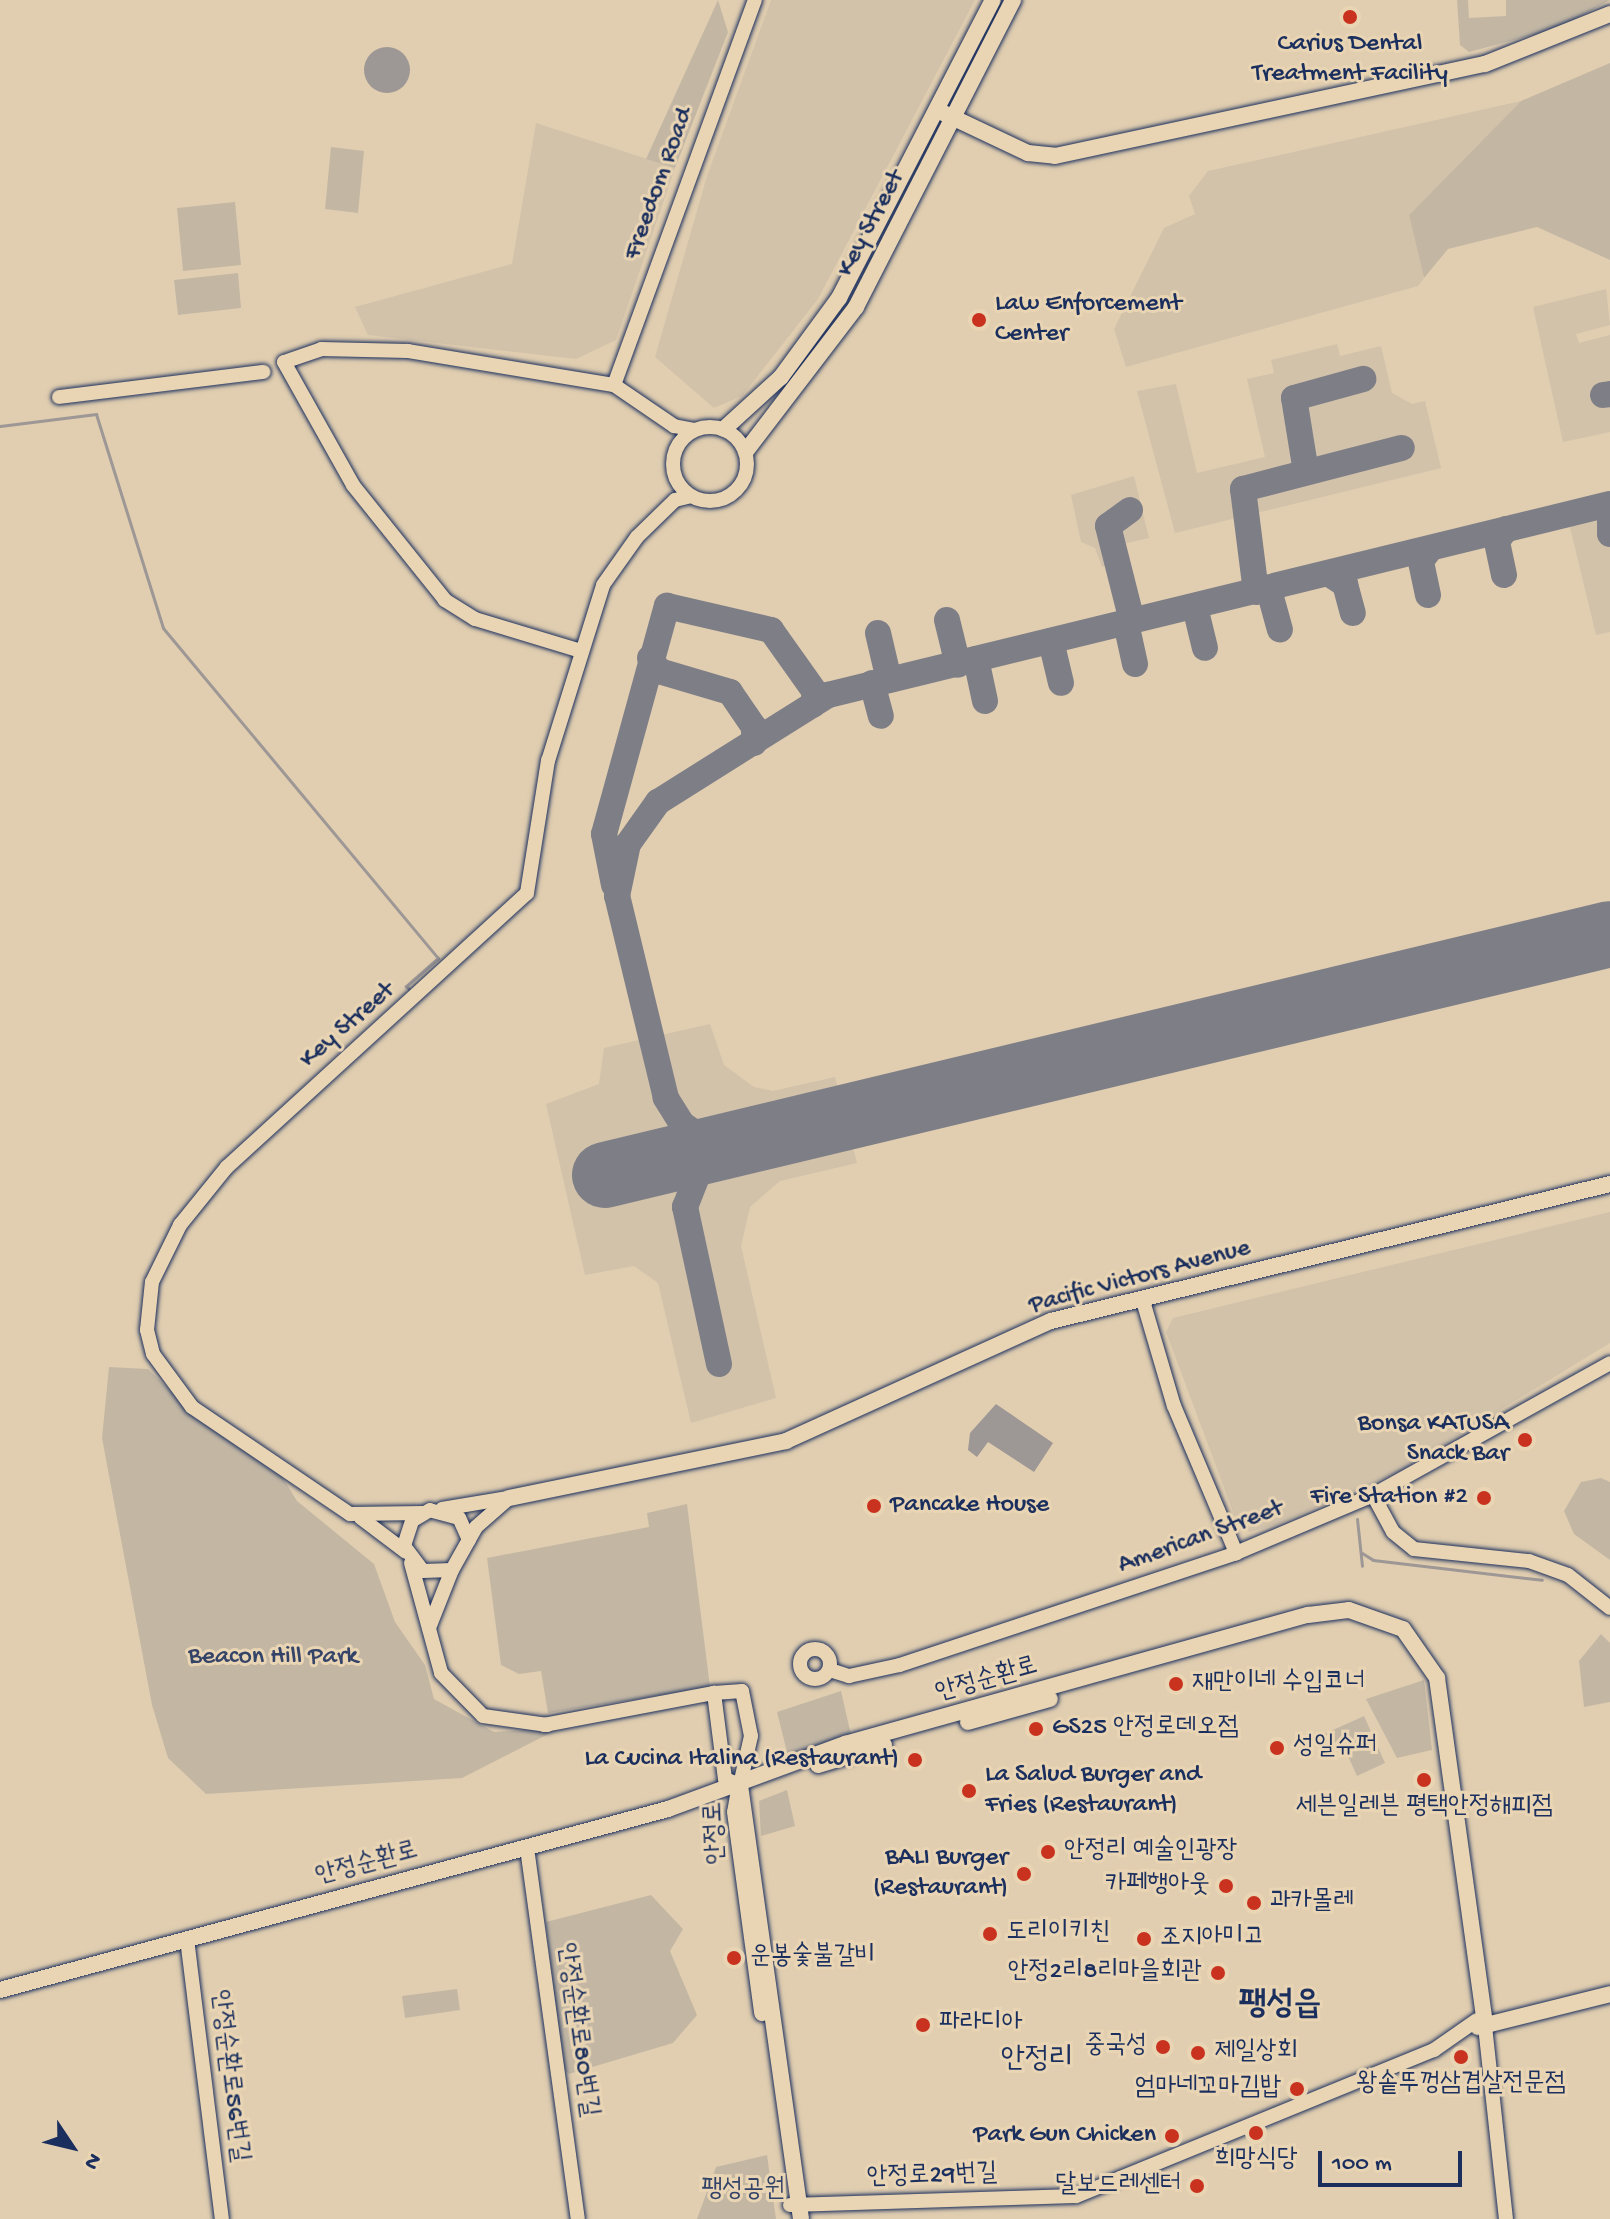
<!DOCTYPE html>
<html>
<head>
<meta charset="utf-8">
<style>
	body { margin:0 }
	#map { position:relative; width:1610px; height:2219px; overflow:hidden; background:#e1ceb0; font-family:"Gochi Hand","Poor Story",sans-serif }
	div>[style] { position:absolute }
	.built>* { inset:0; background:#d2c2aa }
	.green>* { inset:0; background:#c3b7a4 }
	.water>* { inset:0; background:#9d9795 }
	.round { border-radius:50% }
	.stream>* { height:3px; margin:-1.5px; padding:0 1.5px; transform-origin:1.5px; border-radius:1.5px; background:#9d9795 }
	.taxiway>* { height:26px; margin:-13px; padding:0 13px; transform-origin:13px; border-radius:13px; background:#7e7e87 }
	.runway>* { height:66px; margin:-33px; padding:0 33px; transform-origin:33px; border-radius:33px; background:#7e7e87 }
	.roads { filter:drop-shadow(0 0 2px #1b2f5e) drop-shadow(0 0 2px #1b2f5e) }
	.minor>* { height:14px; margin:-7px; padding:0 7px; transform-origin:7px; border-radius:7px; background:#e9d5b3 }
	.minor>.ring { margin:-7px; padding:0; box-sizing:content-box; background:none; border:14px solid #e9d5b3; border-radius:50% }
	.major>* { height:16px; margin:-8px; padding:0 8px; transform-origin:8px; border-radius:8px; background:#e9d5b3 }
	.dots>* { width:22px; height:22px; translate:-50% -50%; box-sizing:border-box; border:4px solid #e9d5b3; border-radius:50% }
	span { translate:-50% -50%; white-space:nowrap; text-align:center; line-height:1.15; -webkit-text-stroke:6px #e9d5b3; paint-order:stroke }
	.poi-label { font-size:26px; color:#1b2f5e }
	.left { translate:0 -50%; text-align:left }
	.right { translate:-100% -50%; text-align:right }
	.street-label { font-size:26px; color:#1b2f5e }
	.park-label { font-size:26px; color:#344368 }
	.quarter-label { font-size:30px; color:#1b2f5e }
	.district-label { font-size:34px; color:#1b2f5e; font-weight:700 }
	.north { position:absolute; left:32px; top:2107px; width:80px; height:80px; -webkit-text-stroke:6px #e9d5b3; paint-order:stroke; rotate:125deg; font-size:22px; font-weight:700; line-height:32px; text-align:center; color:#1b2f5e }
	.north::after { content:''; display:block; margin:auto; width:28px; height:36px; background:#1b2f5e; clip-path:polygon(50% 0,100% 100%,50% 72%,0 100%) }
	.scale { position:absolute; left:1318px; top:2151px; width:144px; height:36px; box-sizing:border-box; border:4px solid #1b2f5e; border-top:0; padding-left:10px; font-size:24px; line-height:28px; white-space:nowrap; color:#1b2f5e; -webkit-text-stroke:6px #e9d5b3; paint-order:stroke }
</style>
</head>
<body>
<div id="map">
	<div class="built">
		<div style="clip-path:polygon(771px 0,975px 0,818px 299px,742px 396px,714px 408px,655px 357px,707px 176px)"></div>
		<div style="clip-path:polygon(1521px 101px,1409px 215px,1424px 278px,1418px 286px,1126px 367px,1114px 329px,1164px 228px,1195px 214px,1189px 196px,1208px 171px)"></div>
		<div style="clip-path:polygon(536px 123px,675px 168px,616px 340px,576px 359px,368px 335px,355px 307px,512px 264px)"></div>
		<div style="clip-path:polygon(1606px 289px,1610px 325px,1576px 334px,1579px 343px,1610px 335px,1610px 432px,1563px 442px,1533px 307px)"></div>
		<div style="clip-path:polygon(1337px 344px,1340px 356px,1381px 346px,1392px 393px,1412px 404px,1425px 401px,1441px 468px,1175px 533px,1137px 391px,1176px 384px,1197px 473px,1265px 457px,1247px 379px,1274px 373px,1271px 360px)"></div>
		<div style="clip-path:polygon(1134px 476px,1149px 538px,1123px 544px,1119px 563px,1102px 567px,1095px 548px,1081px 542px,1071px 495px)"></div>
		<div style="clip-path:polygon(1610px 518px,1610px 632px,1596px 635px,1570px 527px)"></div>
		<div style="clip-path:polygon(710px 1024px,724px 1065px,754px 1087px,773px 1091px,835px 1077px,857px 1163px,780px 1181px,750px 1207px,741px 1246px,776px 1398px,691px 1423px,658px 1283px,634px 1266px,585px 1275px,546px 1104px,599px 1084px,604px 1048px)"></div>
		<div style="clip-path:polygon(1610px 1212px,1610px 1343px,1402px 1470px,1278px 1524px,1250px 1532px,1238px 1525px,1166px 1332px,1173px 1318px)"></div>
	</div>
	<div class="green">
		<div style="clip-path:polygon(718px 0,728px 32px,675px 168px,646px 159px)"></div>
		<div style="clip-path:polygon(1457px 0,1468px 0,1469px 18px,1506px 16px,1506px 0,1610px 0,1559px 28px,1469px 52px,1460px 45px)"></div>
		<div style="clip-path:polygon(1610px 63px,1610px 260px,1537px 227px,1448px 249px,1424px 278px,1409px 215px,1521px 101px)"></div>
		<div style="clip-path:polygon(331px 147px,364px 151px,358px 213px,325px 209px)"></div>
		<div style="clip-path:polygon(235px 202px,241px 265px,183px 271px,177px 208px)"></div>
		<div style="clip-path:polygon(238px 273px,241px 308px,178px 315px,174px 280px)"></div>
		<div style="clip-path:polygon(109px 1367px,148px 1369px,200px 1420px,278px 1470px,297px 1501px,374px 1564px,395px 1622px,425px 1665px,434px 1699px,494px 1732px,560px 1728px,462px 1778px,206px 1794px,168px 1758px,152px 1705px,102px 1438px)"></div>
		<div style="clip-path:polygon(1601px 1478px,1610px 1482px,1610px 1560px,1574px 1534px,1564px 1511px,1581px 1482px)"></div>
		<div style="clip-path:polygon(687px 1504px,710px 1687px,548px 1713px,541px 1671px,519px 1674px,501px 1665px,487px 1558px,649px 1527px,647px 1513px)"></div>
		<div style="clip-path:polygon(1601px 1634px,1610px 1643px,1610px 1702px,1584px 1707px,1579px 1661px)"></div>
		<div style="clip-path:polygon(1424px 1680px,1432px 1750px,1397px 1758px,1366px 1699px)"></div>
		<div style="clip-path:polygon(841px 1691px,851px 1735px,789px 1760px,777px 1712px)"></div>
		<div style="clip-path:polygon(1364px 1716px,1385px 1763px,1357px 1776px,1342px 1743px,1331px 1748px,1324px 1734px)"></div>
		<div style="clip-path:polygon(787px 1790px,795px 1826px,761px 1836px,759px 1801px)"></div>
		<div style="clip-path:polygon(651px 1895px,683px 1929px,670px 1951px,697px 2015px,673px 2043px,569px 2074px,562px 2068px,546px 1922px)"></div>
		<div style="clip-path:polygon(457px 1989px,460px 2010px,405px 2018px,402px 1996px)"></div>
		<div style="clip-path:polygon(767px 2155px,776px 2219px,697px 2219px,716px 2167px)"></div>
	</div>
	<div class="water">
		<div class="round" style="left:364px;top:47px;width:46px;height:46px"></div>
		<div style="clip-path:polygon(996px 1404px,1053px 1443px,1034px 1472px,988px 1442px,977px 1457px,968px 1450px,970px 1433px)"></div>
	</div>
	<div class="stream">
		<div style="left:0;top:426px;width:97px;rotate:-7.1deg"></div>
		<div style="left:96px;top:414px;width:224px;rotate:72.6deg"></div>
		<div style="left:163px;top:628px;width:430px;rotate:50.2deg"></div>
		<div style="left:438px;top:958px;width:43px;rotate:138.8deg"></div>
		<div style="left:406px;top:986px;width:6px;rotate:45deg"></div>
		<div style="left:1357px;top:1519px;width:47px;rotate:83.9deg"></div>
		<div style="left:1362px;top:1553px;width:13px;rotate:32deg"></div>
		<div style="left:1373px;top:1560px;width:170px;rotate:6.7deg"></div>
	</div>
	<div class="taxiway">
		<div style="left:1603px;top:395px;width:7px;rotate:-8deg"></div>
		<div style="left:1306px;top:472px;width:75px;rotate:-99.2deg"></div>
		<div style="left:1294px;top:398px;width:72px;rotate:-15.4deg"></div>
		<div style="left:1610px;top:508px;width:26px;rotate:90deg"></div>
		<div style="left:1130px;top:510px;width:27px;rotate:144deg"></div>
		<div style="left:1108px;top:526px;width:98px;rotate:75.8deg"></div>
		<div style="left:1331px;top:575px;width:17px;rotate:33deg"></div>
		<div style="left:1345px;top:584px;width:30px;rotate:75deg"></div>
		<div style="left:1504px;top:575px;width:35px;rotate:-102deg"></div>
		<div style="left:1497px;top:541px;width:15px;rotate:-53deg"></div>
		<div style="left:1269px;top:590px;width:41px;rotate:74.6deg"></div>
		<div style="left:1256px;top:592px;width:104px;rotate:-97.2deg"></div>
		<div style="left:1243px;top:489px;width:164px;rotate:-14.5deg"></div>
		<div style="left:1428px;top:595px;width:35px;rotate:-102deg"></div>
		<div style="left:1421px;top:561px;width:15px;rotate:-53deg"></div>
		<div style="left:1195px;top:607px;width:42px;rotate:76.3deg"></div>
		<div style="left:947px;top:620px;width:46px;rotate:76.3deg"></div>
		<div style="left:1126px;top:623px;width:42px;rotate:77.6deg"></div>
		<div style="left:878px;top:633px;width:48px;rotate:76.8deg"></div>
		<div style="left:1051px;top:641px;width:43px;rotate:76.6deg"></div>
		<div style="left:650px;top:658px;width:16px;rotate:55deg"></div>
		<div style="left:659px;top:671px;width:74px;rotate:16.5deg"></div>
		<div style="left:730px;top:692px;width:42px;rotate:55.6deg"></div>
		<div style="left:754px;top:727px;width:16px;rotate:90deg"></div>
		<div style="left:976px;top:659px;width:43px;rotate:77.9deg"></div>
		<div style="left:872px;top:683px;width:34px;rotate:75deg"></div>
		<div style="left:614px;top:885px;width:52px;rotate:-101.1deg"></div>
		<div style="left:604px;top:834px;width:237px;rotate:-74.6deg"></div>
		<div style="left:667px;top:606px;width:107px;rotate:13deg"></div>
		<div style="left:771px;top:630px;width:76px;rotate:54.6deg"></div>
		<div style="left:815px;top:692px;width:13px;rotate:99deg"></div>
		<div style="left:756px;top:1142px;width:52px;rotate:-176.7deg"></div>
		<div style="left:704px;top:1139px;width:27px;rotate:-146deg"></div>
		<div style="left:682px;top:1124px;width:31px;rotate:-122deg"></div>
		<div style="left:666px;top:1098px;width:208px;rotate:-103.6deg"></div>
		<div style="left:617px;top:896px;width:53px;rotate:-78.1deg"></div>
		<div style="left:628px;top:844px;width:52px;rotate:-54.5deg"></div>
		<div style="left:658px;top:802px;width:201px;rotate:-32.2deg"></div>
		<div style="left:828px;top:695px;width:805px;rotate:-13.73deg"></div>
		<div style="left:719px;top:1364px;width:161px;rotate:-102.2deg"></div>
		<div style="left:685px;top:1207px;width:41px;rotate:-68.5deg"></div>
		<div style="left:700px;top:1169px;width:47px;rotate:-28.2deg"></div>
	</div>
	<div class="runway">
		<div style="left:605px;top:1175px;width:1033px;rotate:-13.48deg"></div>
	</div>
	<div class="roads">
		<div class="minor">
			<div style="left:614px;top:385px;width:410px;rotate:-69.9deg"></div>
			<div style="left:59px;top:397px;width:206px;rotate:-7deg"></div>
			<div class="ring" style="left:673px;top:427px;width:60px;height:60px"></div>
			<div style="left:581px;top:651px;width:111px;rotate:-163.2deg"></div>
			<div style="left:475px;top:619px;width:36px;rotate:-148deg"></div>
			<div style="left:445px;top:600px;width:147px;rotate:-128.7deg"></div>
			<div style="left:353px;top:485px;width:141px;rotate:-119.3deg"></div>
			<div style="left:284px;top:362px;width:39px;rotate:-19deg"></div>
			<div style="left:321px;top:349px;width:87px;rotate:1.3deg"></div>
			<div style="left:408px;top:351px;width:209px;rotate:9.4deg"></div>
			<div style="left:614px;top:385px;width:73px;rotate:34.3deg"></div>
			<div style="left:674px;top:426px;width:20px;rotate:11deg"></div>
			<div style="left:1143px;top:1301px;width:109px;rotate:73.6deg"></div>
			<div style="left:1174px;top:1406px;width:160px;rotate:67.1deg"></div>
			<div style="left:1373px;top:1495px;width:42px;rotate:61.6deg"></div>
			<div style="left:1393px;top:1532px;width:27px;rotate:39deg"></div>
			<div style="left:1414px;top:1549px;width:116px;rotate:6deg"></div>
			<div style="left:1529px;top:1561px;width:41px;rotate:19.7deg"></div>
			<div style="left:1568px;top:1575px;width:53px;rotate:38.2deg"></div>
			<div style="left:442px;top:1509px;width:67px;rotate:-9.5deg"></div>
			<div style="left:423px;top:1513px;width:73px;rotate:179.2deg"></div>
			<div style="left:350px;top:1514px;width:191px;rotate:-145.9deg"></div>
			<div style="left:192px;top:1407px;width:66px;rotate:-126.3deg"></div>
			<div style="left:153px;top:1354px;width:25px;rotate:-104deg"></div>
			<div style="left:147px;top:1330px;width:48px;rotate:-84.1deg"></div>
			<div style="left:152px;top:1282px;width:64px;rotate:-63.8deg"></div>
			<div style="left:180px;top:1225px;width:75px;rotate:-51deg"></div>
			<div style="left:227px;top:1167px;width:406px;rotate:-42.4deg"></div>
			<div style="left:527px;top:893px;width:134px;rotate:-81deg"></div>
			<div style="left:548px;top:761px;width:184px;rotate:-72.6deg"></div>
			<div style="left:603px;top:585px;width:59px;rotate:-54.7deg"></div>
			<div style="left:637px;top:537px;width:53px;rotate:-44.2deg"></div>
			<div style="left:675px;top:500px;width:16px;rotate:-14deg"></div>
			<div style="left:361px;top:1518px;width:56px;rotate:37.1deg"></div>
			<div style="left:469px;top:1540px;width:24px;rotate:-114deg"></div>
			<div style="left:459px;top:1518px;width:30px;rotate:-165deg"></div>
			<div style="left:430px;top:1510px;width:21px;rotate:149deg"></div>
			<div style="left:412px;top:1521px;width:26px;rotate:108deg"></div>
			<div style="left:404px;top:1546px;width:31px;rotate:53deg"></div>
			<div style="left:423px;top:1571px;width:29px;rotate:-2deg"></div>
			<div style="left:452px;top:1570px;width:49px;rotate:-60.8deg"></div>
			<div style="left:476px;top:1527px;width:44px;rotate:-41.3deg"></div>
			<div style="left:411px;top:1563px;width:114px;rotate:74.7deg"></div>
			<div style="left:441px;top:1673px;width:60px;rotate:45.7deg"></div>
			<div style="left:483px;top:1716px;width:65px;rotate:8deg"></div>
			<div style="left:429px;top:1628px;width:62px;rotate:-68.4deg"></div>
			<div class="ring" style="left:800px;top:1649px;width:16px;height:16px"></div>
			<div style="left:830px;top:1670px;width:20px;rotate:18deg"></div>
			<div style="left:849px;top:1676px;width:52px;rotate:-12.2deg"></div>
			<div style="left:900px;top:1665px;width:354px;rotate:-18.4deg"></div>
			<div style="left:1236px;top:1553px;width:149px;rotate:-22.9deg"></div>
			<div style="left:1373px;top:1495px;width:271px;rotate:-29.1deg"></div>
			<div style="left:544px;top:1725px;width:173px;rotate:-10.7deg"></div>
			<div style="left:714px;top:1693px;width:28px;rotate:-4deg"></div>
			<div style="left:742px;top:1691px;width:46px;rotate:78.7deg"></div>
			<div style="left:751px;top:1736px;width:50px;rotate:102.7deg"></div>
			<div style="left:740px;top:1785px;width:16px;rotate:-158deg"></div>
			<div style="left:725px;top:1779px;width:87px;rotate:-97.3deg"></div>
			<div style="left:527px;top:1848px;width:374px;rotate:82.2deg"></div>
			<div style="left:187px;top:1939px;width:282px;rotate:82.9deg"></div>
			<div style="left:1485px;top:2026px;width:194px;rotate:83.8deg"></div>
			<div style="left:790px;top:2205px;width:286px;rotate:-1.8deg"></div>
			<div style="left:1076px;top:2196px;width:387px;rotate:-22.2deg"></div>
			<div style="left:1434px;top:2050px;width:52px;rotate:-34.9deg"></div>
		</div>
		<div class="major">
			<div style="left:937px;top:110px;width:101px;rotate:25.3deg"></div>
			<div style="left:1028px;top:153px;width:27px;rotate:6deg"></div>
			<div style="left:1055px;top:156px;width:440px;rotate:-12.1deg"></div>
			<div style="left:1485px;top:64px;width:135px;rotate:-21.8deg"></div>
			<div style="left:724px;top:429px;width:77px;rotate:-42.4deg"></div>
			<div style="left:781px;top:377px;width:98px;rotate:-53.7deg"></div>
			<div style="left:839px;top:298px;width:335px;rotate:-62.7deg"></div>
			<div style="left:746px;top:451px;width:181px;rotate:-52.6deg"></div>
			<div style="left:856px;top:307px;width:345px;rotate:-62.9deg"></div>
			<div style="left:509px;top:1498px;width:283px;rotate:-11.6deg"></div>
			<div style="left:786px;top:1441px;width:291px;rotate:-24.4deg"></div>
			<div style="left:1051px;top:1321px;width:576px;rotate:-13.77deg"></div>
			<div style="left:968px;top:1722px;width:85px;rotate:-15.7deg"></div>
			<div style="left:818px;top:1765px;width:69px;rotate:-16.9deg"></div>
			<div style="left:740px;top:1785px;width:438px;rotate:82deg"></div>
			<div style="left:739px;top:1790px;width:22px;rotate:100deg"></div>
			<div style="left:735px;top:1812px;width:203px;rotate:82.3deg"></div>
			<div style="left:0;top:1990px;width:692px;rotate:-15.16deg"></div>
			<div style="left:668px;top:1809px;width:189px;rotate:-20.2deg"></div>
			<div style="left:845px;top:1744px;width:481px;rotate:-15.6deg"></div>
			<div style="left:1308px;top:1615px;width:41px;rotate:-7deg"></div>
			<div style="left:1349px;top:1610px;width:57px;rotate:19.4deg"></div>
			<div style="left:1403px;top:1629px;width:60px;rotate:55.2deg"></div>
			<div style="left:1437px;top:1678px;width:351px;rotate:82.1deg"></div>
			<div style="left:1478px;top:2027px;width:136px;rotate:-14deg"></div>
		</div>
	</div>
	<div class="dots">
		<div style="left:1350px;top:17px;background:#c8321e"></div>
		<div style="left:979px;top:320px;background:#c8321e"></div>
		<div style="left:1525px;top:1440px;background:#c8321e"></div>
		<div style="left:1484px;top:1498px;background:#c8321e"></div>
		<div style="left:874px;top:1506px;background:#c8321e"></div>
		<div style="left:1176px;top:1684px;background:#c8321e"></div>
		<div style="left:1036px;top:1729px;background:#c8321e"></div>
		<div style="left:1277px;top:1748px;background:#c8321e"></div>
		<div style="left:915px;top:1760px;background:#c8321e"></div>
		<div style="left:1424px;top:1780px;background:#c8321e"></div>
		<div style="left:969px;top:1791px;background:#c8321e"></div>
		<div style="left:1048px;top:1852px;background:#c8321e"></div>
		<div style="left:1024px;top:1874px;background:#c8321e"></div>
		<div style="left:1226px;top:1886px;background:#c8321e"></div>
		<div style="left:1254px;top:1903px;background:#c8321e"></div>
		<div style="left:990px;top:1934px;background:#c8321e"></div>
		<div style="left:1144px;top:1939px;background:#c8321e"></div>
		<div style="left:734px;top:1958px;background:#c8321e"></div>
		<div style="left:1218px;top:1973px;background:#c8321e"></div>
		<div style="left:923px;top:2025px;background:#c8321e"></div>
		<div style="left:1163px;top:2047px;background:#c8321e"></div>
		<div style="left:1198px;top:2053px;background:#c8321e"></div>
		<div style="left:1461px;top:2057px;background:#c8321e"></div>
		<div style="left:1297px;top:2089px;background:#c8321e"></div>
		<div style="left:1256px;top:2133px;background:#c8321e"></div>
		<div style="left:1172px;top:2136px;background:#c8321e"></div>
		<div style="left:1197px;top:2186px;background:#c8321e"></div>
	</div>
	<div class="poi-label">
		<span style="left:1350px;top:60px">Carius Dental<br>Treatment Facility</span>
		<span class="left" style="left:995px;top:320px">Law Enforcement<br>Center</span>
		<span class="right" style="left:1509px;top:1440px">Bonsa KATUSA<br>Snack Bar</span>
		<span class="right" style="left:1468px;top:1498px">Fire Station #2</span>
		<span class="left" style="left:890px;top:1506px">Pancake House</span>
		<span class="left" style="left:1192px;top:1684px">재만이네 수입코너</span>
		<span class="left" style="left:1052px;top:1729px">GS25 안정로데오점</span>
		<span class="left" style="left:1293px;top:1748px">성일슈퍼</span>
		<span class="right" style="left:899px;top:1760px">La Cucina Italina (Restaurant)</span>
		<span class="left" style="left:985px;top:1791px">La Salud Burger and<br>Fries (Restaurant)</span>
		<span style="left:1424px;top:1808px">세븐일레븐 평택안정해피점</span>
		<span class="left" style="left:1064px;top:1852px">안정리 예술인광장</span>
		<span class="right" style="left:1008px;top:1874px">BALI Burger<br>(Restaurant)</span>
		<span class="right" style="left:1210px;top:1886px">카페행아웃</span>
		<span class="left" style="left:1270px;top:1903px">과카몰레</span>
		<span class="left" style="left:1006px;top:1934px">도리이키친</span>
		<span class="left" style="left:1160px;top:1939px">조지아미고</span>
		<span class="left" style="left:750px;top:1958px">운봉숯불갈비</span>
		<span class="right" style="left:1202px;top:1973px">안정2리8리마을회관</span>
		<span class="left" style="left:939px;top:2025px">파라디아</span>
		<span class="right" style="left:1147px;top:2047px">중국성</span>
		<span class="left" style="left:1214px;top:2053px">제일상회</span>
		<span style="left:1461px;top:2085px">왕솥뚜껑삼겹살전문점</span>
		<span class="right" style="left:1281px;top:2089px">엄마네꼬마김밥</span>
		<span class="right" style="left:1156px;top:2136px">Park Gun Chicken</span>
		<span style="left:1256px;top:2161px">희망식당</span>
		<span class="right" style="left:1181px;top:2186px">달보드레센터</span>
	</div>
	<div class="street-label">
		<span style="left:660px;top:184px;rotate:-70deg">Freedom Road</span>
		<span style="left:872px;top:224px;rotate:-62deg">Key Street</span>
		<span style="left:348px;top:1026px;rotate:-41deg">Key Street</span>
		<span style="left:1140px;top:1278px;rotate:-15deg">Pacific Victors Avenue</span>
		<span style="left:1201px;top:1538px;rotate:-20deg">American Street</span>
		<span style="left:987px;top:1681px;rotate:-16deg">안정순환로</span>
		<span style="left:717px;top:1833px;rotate:-93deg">안정로</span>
		<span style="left:367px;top:1865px;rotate:-15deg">안정순환로</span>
		<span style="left:576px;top:2030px;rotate:82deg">안정순환로80번길</span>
		<span style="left:228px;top:2076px;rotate:83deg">안정순환로56번길</span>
		<span style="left:932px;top:2177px;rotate:-2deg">안정로29번길</span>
	</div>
	<div class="park-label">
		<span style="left:273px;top:1658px">Beacon Hill Park</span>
		<span style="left:743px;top:2191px">팽성공원</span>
	</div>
	<div class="quarter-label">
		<span style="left:1037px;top:2061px">안정리</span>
	</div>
	<div class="district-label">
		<span style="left:1280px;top:2007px">팽성읍</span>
	</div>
	<div class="north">N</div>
	<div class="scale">100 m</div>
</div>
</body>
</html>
